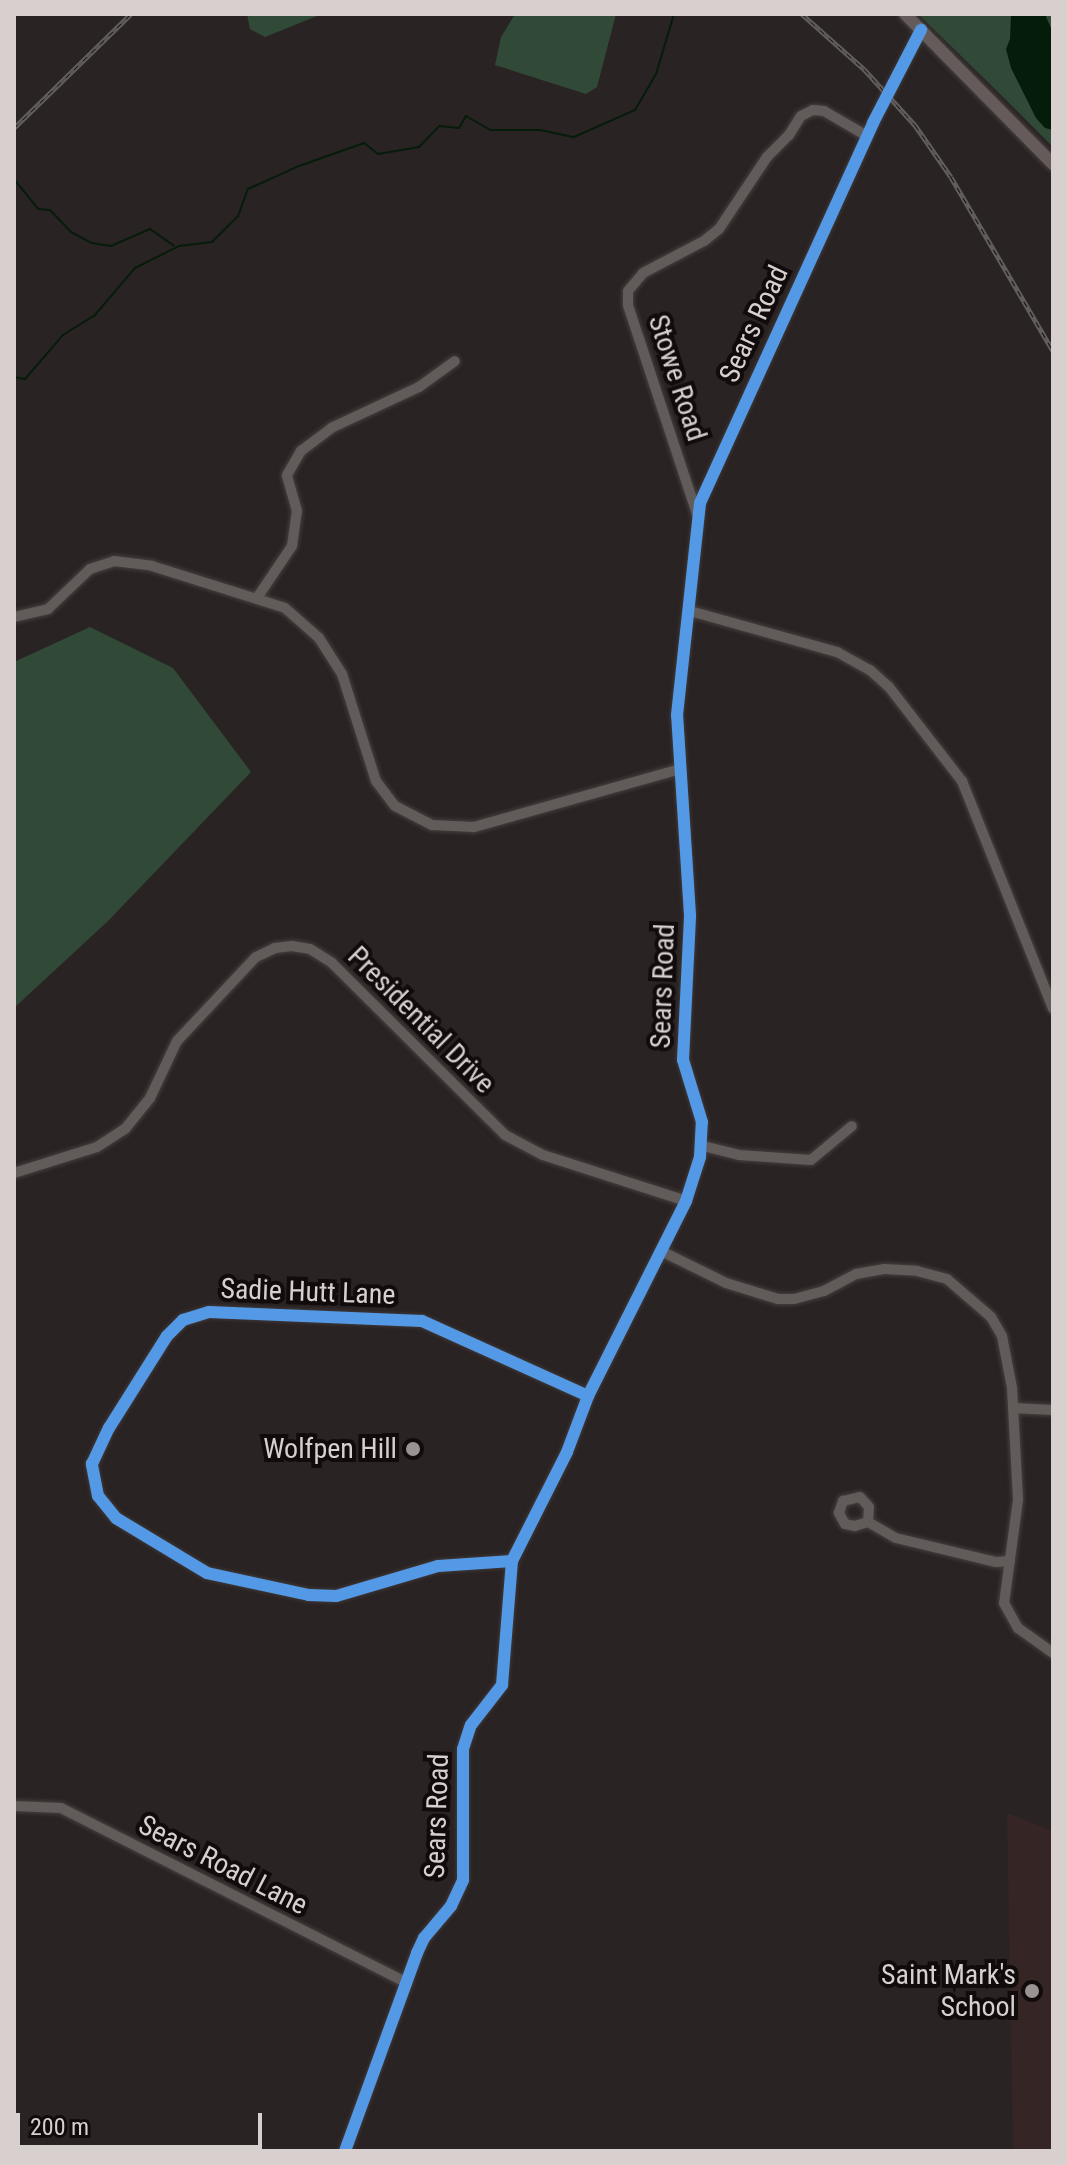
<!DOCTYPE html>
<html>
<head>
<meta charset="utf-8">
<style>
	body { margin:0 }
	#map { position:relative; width:1067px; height:2165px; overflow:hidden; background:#2a2323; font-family:"Roboto Condensed",sans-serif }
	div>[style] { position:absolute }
	.built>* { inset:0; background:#362525 }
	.green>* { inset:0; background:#314a37 }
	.water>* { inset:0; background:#061c0b }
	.stream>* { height:2px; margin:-1px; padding:0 1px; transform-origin:1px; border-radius:1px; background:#061c0b }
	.roads { filter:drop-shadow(0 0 2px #453f3f) drop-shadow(0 0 2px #453f3f) }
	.minor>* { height:10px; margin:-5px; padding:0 5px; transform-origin:5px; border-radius:5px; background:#615b5a }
	.major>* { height:12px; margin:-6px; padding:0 6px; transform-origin:6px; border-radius:6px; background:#665b5b }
	.rail>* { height:5px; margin-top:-2.5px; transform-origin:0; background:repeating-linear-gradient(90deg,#110b0b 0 6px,#615d5d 0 12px); box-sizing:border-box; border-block:2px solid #615d5d }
	.cycleway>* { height:12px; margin:-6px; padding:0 6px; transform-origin:6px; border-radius:6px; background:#5399e6 }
	.dots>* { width:22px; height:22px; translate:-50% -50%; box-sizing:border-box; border:4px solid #110b0b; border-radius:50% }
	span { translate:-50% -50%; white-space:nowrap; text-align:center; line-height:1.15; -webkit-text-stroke:8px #110b0b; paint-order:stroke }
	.street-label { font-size:28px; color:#d8cfcf }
	.poi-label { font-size:28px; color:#d8cfcf }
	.right { translate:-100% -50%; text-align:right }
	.frame { position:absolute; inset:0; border:16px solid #d8cfcf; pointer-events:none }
	.scale { position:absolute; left:16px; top:2113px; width:246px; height:36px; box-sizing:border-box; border:4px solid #d8cfcf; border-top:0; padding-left:10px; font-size:24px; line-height:28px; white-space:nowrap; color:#d8cfcf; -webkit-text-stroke:6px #110b0b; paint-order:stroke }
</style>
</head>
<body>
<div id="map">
	<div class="built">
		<div style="clip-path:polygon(1007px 1813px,1053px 1831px,1053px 2151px,1013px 2151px)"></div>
	</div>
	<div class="green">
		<div style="clip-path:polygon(247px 14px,322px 14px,265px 37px,250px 29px)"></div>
		<div style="clip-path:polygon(515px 14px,616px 14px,597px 87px,586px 94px,495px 65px,501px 37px)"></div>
		<div style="clip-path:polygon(918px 14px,1053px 14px,1053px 147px,999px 93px)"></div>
		<div style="clip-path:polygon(90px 627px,173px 668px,251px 772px,108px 921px,14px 1008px,14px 662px)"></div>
	</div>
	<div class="water">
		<div style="clip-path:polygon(1011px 14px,1045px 14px,1053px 33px,1053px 130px,1045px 128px,1036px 118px,1011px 68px,1006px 49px,1010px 39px)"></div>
	</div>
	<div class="stream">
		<div style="left:14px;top:179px;width:38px;rotate:51deg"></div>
		<div style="left:38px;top:209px;width:12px;rotate:5deg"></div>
		<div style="left:50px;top:210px;width:30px;rotate:46deg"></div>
		<div style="left:71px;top:232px;width:24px;rotate:28deg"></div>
		<div style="left:92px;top:243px;width:19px;rotate:9deg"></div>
		<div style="left:111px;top:246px;width:43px;rotate:-23.6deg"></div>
		<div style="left:150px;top:229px;width:29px;rotate:35deg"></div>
		<div style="left:14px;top:377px;width:11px;rotate:10deg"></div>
		<div style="left:25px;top:379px;width:58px;rotate:-49.2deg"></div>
		<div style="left:63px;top:335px;width:36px;rotate:-32deg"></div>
		<div style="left:94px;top:316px;width:63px;rotate:-49.5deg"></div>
		<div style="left:135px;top:268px;width:49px;rotate:-26.6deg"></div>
		<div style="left:179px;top:246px;width:33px;rotate:-7deg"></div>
		<div style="left:212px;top:242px;width:37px;rotate:-45deg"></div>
		<div style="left:238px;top:216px;width:29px;rotate:-70deg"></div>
		<div style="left:248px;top:189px;width:56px;rotate:-24.3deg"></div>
		<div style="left:299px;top:166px;width:69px;rotate:-19.5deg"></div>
		<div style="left:364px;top:143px;width:18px;rotate:38deg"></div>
		<div style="left:378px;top:154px;width:42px;rotate:-9.7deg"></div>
		<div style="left:419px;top:147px;width:29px;rotate:-46deg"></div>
		<div style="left:439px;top:126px;width:20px;rotate:6deg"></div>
		<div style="left:459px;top:128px;width:14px;rotate:-60deg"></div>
		<div style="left:466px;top:116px;width:28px;rotate:30deg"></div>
		<div style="left:490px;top:130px;width:50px"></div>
		<div style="left:540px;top:130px;width:35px;rotate:12deg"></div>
		<div style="left:574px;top:137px;width:67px;rotate:-23.9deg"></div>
		<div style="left:635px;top:110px;width:42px;rotate:-59.7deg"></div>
		<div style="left:656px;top:74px;width:63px;rotate:-73.3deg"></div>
	</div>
	<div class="roads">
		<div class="minor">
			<div style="left:697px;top:514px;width:220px;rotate:-108.3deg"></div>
			<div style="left:628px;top:305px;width:14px;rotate:-90deg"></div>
			<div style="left:628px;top:291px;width:23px;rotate:-50deg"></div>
			<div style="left:643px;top:273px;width:69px;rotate:-27.7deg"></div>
			<div style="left:704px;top:241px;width:19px;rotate:-39deg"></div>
			<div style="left:719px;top:229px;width:87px;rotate:-56.3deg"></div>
			<div style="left:767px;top:157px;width:31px;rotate:-45deg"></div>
			<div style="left:789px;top:135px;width:22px;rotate:-58deg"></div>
			<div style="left:801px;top:116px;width:13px;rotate:-27deg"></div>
			<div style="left:813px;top:110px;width:11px;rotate:5deg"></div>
			<div style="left:824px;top:111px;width:50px;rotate:30.2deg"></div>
			<div style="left:257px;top:598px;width:63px;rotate:-56.1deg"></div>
			<div style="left:292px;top:546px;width:35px;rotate:-82deg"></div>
			<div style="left:297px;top:511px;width:37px;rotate:-106deg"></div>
			<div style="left:287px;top:475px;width:28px;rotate:-60deg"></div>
			<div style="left:301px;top:451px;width:38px;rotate:-37deg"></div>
			<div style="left:331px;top:428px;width:97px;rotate:-25deg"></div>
			<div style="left:419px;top:387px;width:44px;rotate:-35.8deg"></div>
			<div style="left:690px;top:611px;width:153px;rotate:15.6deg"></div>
			<div style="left:837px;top:652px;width:38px;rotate:29deg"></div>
			<div style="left:870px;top:670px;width:25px;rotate:42deg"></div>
			<div style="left:889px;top:687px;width:119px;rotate:52.2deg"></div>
			<div style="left:962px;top:781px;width:245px;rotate:68.2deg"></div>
			<div style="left:14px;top:617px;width:35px;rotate:-13deg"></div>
			<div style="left:48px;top:609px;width:58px;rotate:-43.6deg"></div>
			<div style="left:90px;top:569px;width:25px;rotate:-18deg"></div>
			<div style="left:114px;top:561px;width:38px;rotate:7deg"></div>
			<div style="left:152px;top:566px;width:139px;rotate:17.5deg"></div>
			<div style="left:285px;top:608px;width:45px;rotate:41.4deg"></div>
			<div style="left:319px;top:638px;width:43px;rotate:57.4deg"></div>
			<div style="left:342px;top:674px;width:112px;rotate:72.4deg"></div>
			<div style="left:376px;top:781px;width:31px;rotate:53deg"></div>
			<div style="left:395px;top:806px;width:42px;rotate:27.2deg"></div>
			<div style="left:432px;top:825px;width:42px;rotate:2.7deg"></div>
			<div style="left:474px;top:827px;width:215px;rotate:-15.7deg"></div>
			<div style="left:703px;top:1146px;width:37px;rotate:14deg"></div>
			<div style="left:739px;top:1155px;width:72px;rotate:4deg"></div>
			<div style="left:811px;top:1160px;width:53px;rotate:-39.7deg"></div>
			<div style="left:14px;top:1173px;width:87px;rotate:-17.4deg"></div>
			<div style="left:97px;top:1147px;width:33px;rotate:-33deg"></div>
			<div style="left:125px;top:1129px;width:40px;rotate:-51deg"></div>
			<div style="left:150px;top:1098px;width:63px;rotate:-64.7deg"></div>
			<div style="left:177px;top:1041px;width:115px;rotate:-46.8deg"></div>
			<div style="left:256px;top:957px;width:21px;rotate:-25deg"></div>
			<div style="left:275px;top:948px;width:17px;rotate:-7deg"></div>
			<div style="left:292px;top:946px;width:18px;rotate:9deg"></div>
			<div style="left:310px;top:949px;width:26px;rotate:32deg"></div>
			<div style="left:332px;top:963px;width:244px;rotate:44.8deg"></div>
			<div style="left:505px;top:1135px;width:43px;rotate:27.8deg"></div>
			<div style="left:543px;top:1155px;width:150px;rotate:17.8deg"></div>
			<div style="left:661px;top:1251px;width:72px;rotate:26.2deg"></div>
			<div style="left:726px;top:1283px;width:54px;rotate:17.1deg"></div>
			<div style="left:778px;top:1299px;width:16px"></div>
			<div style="left:794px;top:1299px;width:31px;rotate:-15deg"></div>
			<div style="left:824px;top:1291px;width:36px;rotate:-28deg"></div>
			<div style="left:856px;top:1274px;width:28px;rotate:-10deg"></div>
			<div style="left:884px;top:1269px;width:33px;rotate:3deg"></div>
			<div style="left:917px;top:1271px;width:31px;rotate:15deg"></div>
			<div style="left:947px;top:1279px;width:58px;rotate:40.8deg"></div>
			<div style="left:991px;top:1317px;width:22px;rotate:60deg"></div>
			<div style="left:1002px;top:1336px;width:53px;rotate:79.1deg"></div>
			<div style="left:1012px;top:1388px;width:112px;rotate:86.9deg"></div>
			<div style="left:1018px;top:1500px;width:104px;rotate:97.7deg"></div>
			<div style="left:1004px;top:1603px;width:29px;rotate:61deg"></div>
			<div style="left:1018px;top:1628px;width:43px;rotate:35.5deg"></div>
			<div style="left:1013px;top:1408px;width:40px;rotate:2.9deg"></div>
			<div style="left:868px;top:1522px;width:14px;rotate:163deg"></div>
			<div style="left:855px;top:1526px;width:10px;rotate:-169deg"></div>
			<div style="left:845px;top:1524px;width:13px;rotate:-119deg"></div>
			<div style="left:839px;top:1513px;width:13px;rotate:-72deg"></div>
			<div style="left:843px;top:1501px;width:17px;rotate:-13deg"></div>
			<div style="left:860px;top:1497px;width:13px;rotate:48deg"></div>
			<div style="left:869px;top:1507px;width:15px;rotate:94deg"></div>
			<div style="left:868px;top:1522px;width:32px;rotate:30deg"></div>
			<div style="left:896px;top:1538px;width:103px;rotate:13.5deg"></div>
			<div style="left:996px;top:1562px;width:14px;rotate:-4deg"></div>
			<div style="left:512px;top:1561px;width:74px;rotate:176.1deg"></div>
			<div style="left:438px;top:1566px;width:106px;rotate:163.6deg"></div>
			<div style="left:336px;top:1596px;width:27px;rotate:-178deg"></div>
			<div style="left:309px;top:1595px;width:104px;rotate:-167.8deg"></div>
			<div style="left:207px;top:1573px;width:106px;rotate:-148.9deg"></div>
			<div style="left:116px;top:1518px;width:28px;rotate:-129deg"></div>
			<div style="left:98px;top:1496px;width:33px;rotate:-101deg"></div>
			<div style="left:92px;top:1464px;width:40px;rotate:-65deg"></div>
			<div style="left:109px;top:1428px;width:109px;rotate:-57.8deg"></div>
			<div style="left:167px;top:1336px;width:23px;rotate:-45deg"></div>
			<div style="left:183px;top:1320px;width:27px;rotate:-17deg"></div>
			<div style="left:209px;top:1312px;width:213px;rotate:2.4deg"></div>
			<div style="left:422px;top:1321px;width:182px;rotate:24.3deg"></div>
			<div style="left:14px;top:1806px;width:47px;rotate:2.4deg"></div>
			<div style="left:61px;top:1808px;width:388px;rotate:26.8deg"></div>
			<div style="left:345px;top:2151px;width:211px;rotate:-70deg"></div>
			<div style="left:417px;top:1953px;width:17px;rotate:-65deg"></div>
			<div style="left:424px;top:1938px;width:42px;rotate:-49.8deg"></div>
			<div style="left:451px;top:1906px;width:29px;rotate:-65deg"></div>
			<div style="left:463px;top:1880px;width:131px;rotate:-90deg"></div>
			<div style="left:463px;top:1749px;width:25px;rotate:-72deg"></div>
			<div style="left:471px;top:1725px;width:51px;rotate:-52.2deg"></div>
			<div style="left:502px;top:1685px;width:124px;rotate:-85.4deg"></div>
			<div style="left:512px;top:1561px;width:122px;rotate:-63.2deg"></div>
			<div style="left:567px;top:1452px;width:60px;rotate:-69.4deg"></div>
			<div style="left:588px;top:1396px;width:218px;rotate:-63.3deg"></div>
			<div style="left:686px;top:1201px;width:46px;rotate:-72.3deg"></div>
			<div style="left:700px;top:1157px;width:35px;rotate:-87deg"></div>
			<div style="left:702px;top:1122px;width:65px;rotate:-107deg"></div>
			<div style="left:683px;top:1060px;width:145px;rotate:-87.2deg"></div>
			<div style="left:690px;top:915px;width:200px;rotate:-93.7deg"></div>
			<div style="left:677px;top:715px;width:213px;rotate:-83.8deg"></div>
			<div style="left:700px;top:503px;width:418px;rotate:-65.5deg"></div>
			<div style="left:873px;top:123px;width:105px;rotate:-62.7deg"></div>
		</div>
		<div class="major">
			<div style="left:905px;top:14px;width:211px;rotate:45.4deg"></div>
		</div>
	</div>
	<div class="rail">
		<div style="left:802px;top:14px;width:83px;rotate:41.6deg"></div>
		<div style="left:864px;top:69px;width:76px;rotate:47.7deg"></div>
		<div style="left:915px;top:125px;width:63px;rotate:55.3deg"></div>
		<div style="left:951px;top:177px;width:202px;rotate:59.6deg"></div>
		<div style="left:14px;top:128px;width:163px;rotate:-44.3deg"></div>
	</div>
	<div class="cycleway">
		<div style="left:512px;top:1561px;width:74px;rotate:176.1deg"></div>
		<div style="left:438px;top:1566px;width:106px;rotate:163.6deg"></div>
		<div style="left:336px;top:1596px;width:27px;rotate:-178deg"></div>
		<div style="left:309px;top:1595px;width:104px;rotate:-167.8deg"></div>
		<div style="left:207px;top:1573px;width:106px;rotate:-148.9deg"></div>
		<div style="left:116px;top:1518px;width:28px;rotate:-129deg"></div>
		<div style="left:98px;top:1496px;width:33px;rotate:-101deg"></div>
		<div style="left:92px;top:1464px;width:40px;rotate:-65deg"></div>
		<div style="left:109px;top:1428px;width:109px;rotate:-57.8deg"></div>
		<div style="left:167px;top:1336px;width:23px;rotate:-45deg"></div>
		<div style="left:183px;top:1320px;width:27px;rotate:-17deg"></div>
		<div style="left:209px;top:1312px;width:213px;rotate:2.4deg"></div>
		<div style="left:422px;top:1321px;width:182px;rotate:24.3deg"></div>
		<div style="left:345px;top:2151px;width:211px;rotate:-70deg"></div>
		<div style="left:417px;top:1953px;width:17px;rotate:-65deg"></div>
		<div style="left:424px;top:1938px;width:42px;rotate:-49.8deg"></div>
		<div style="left:451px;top:1906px;width:29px;rotate:-65deg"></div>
		<div style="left:463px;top:1880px;width:131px;rotate:-90deg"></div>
		<div style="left:463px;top:1749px;width:25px;rotate:-72deg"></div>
		<div style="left:471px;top:1725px;width:51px;rotate:-52.2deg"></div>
		<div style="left:502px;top:1685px;width:124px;rotate:-85.4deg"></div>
		<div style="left:512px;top:1561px;width:122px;rotate:-63.2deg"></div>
		<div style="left:567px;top:1452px;width:60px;rotate:-69.4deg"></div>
		<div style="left:588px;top:1396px;width:218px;rotate:-63.3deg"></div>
		<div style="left:686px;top:1201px;width:46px;rotate:-72.3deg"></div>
		<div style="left:700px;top:1157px;width:35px;rotate:-87deg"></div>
		<div style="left:702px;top:1122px;width:65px;rotate:-107deg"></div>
		<div style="left:683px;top:1060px;width:145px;rotate:-87.2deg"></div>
		<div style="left:690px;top:915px;width:200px;rotate:-93.7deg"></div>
		<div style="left:677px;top:715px;width:213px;rotate:-83.8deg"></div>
		<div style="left:700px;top:503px;width:418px;rotate:-65.5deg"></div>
		<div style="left:873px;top:123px;width:105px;rotate:-62.7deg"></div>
	</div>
	<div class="dots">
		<div style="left:413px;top:1449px;background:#9b9393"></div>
		<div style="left:1032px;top:1991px;background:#9b9393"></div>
	</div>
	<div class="street-label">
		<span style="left:754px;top:324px;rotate:-65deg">Sears Road</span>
		<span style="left:677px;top:378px;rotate:72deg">Stowe Road</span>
		<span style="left:663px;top:986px;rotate:-88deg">Sears Road</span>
		<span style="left:421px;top:1020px;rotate:45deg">Presidential Drive</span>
		<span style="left:308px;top:1292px;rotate:2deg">Sadie Hutt Lane</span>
		<span style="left:437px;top:1816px;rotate:-88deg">Sears Road</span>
		<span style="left:223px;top:1865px;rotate:27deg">Sears Road Lane</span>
	</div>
	<div class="poi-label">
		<span class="right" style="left:397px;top:1449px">Wolfpen Hill</span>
		<span class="right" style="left:1016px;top:1991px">Saint Mark's<br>School</span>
	</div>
	<div class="frame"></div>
	<div class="scale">200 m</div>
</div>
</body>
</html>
